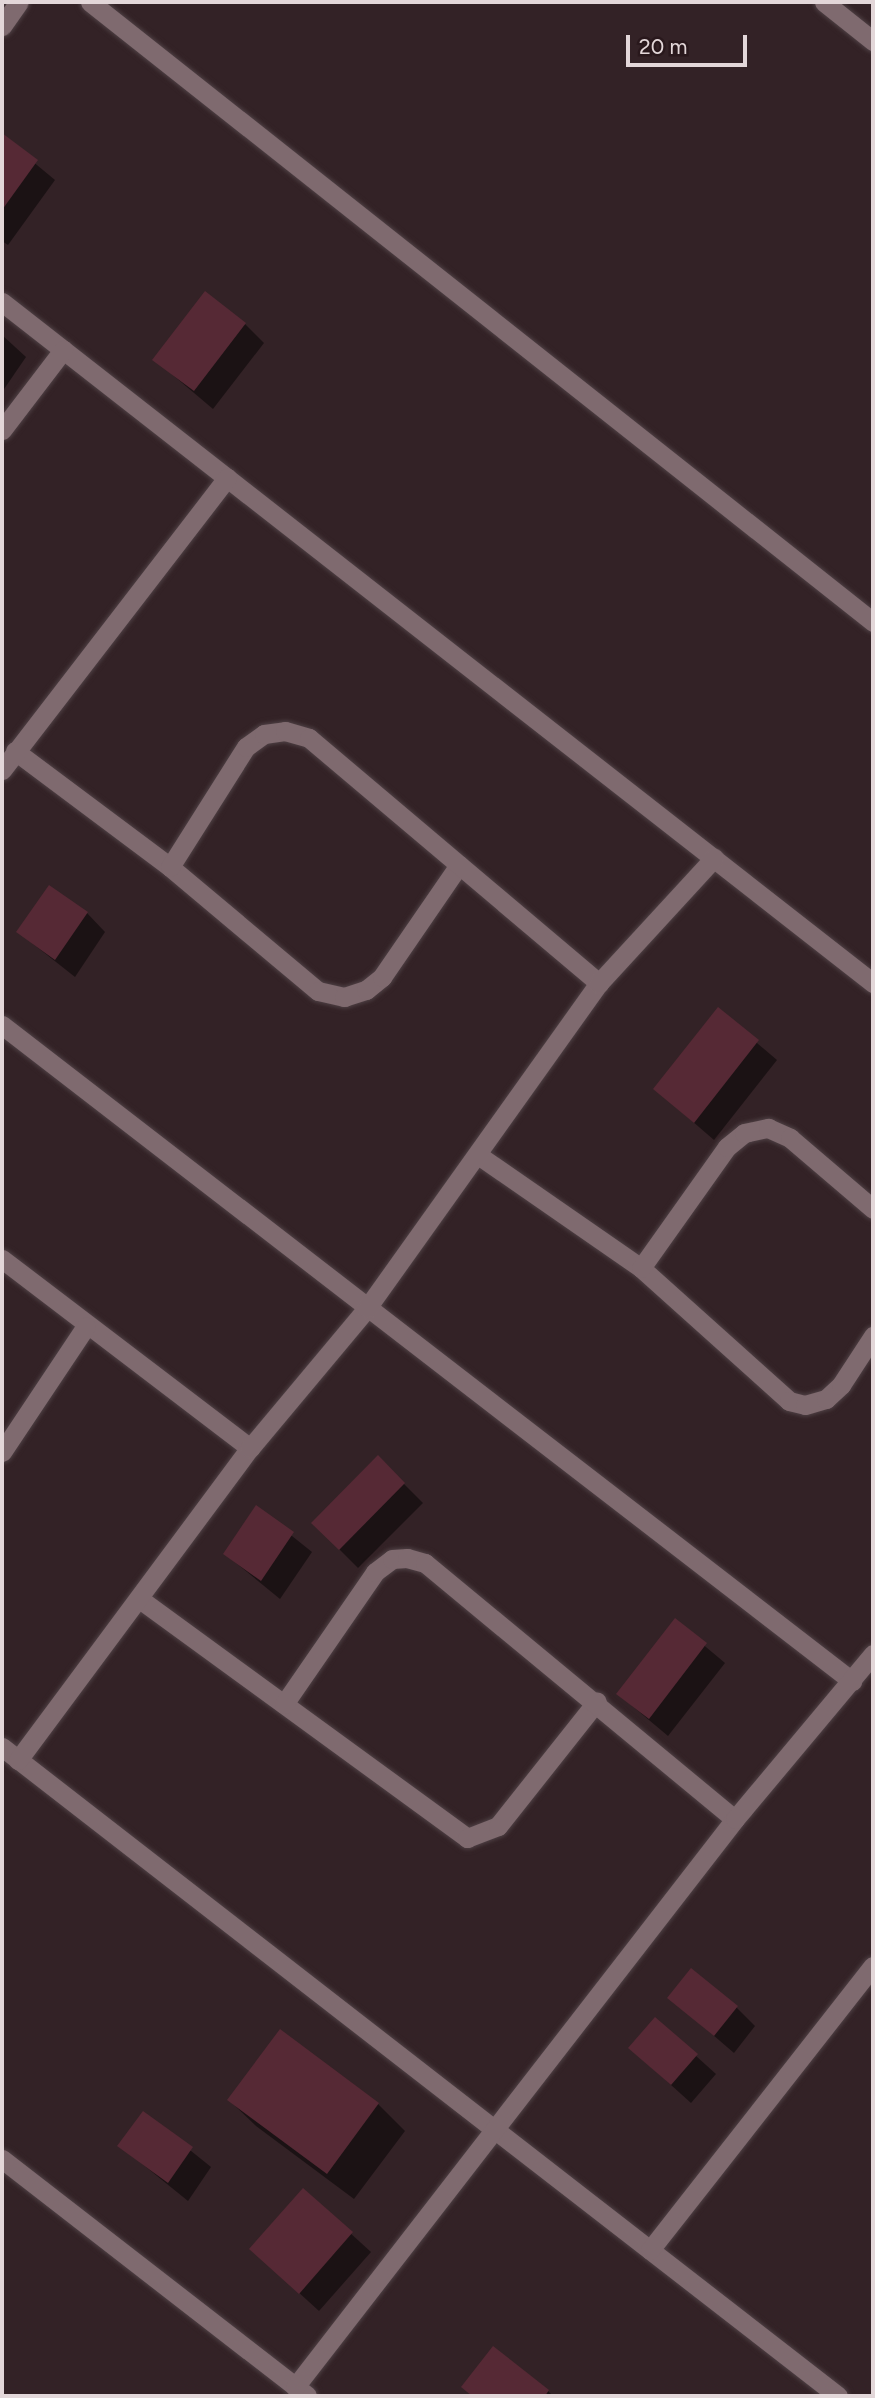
<!DOCTYPE html>
<html>
<head>
<meta charset="utf-8">
<style>
	body { margin:0 }
	#map { position:relative; width:875px; height:2398px; overflow:hidden; background:#332226; font-family:Figtree,sans-serif }
	div>[style] { position:absolute }
	.shadow>* { inset:0; background:#0007 }
	.building>* { inset:0; background:#562935 }
	.roads { filter:drop-shadow(0 0 2px #4e4044) drop-shadow(0 0 2px #4e4044) }
	.minor>* { height:19px; margin:-9.5px; padding:0 9.5px; transform-origin:9.5px; border-radius:9.5px; background:#7f6a6f }
	span { translate:-50% -50%; white-space:nowrap; text-align:center; line-height:1.15; -webkit-text-stroke:7px #29181c; paint-order:stroke }
	.frame { position:absolute; inset:0; border:4px solid #e3d7d9; pointer-events:none }
	.scale { position:absolute; left:626px; top:35px; width:121px; height:32px; box-sizing:border-box; border:4px solid #e3d7d9; border-top:0; padding-left:9px; font-size:21px; line-height:24px; white-space:nowrap; color:#e3d7d9; -webkit-text-stroke:5px #29181c; paint-order:stroke }
</style>
</head>
<body>
<div id="map">
	<div class="shadow">
		<div style="clip-path:polygon(2px 136px,55px 180px,8px 245px,2px 241px)"></div>
		<div style="clip-path:polygon(245px 324px,264px 343px,213px 409px,155px 360px)"></div>
		<div style="clip-path:polygon(2px 335px,26px 357px,2px 392px)"></div>
		<div style="clip-path:polygon(87px 913px,105px 932px,75px 977px,18px 932px)"></div>
		<div style="clip-path:polygon(718px 1010px,777px 1060px,714px 1140px,655px 1089px)"></div>
		<div style="clip-path:polygon(378px 1458px,423px 1503px,358px 1568px,313px 1523px)"></div>
		<div style="clip-path:polygon(257px 1508px,312px 1552px,280px 1599px,225px 1554px)"></div>
		<div style="clip-path:polygon(675px 1621px,725px 1663px,668px 1736px,618px 1694px)"></div>
		<div style="clip-path:polygon(670px 1998px,736px 2007px,755px 2026px,734px 2053px)"></div>
		<div style="clip-path:polygon(655px 2019px,716px 2074px,691px 2103px,630px 2048px)"></div>
		<div style="clip-path:polygon(280px 2031px,378px 2104px,405px 2131px,354px 2199px,256px 2126px,229px 2100px)"></div>
		<div style="clip-path:polygon(144px 2113px,211px 2167px,188px 2201px,120px 2146px)"></div>
		<div style="clip-path:polygon(304px 2191px,371px 2252px,319px 2311px,251px 2249px)"></div>
		<div style="clip-path:polygon(493px 2349px,548px 2391px,553px 2396px,472px 2396px,463px 2387px)"></div>
	</div>
	<div class="building">
		<div style="clip-path:polygon(2px 133px,38px 160px,2px 210px)"></div>
		<div style="clip-path:polygon(205px 291px,246px 323px,194px 391px,152px 360px)"></div>
		<div style="clip-path:polygon(49px 885px,88px 912px,55px 960px,16px 932px)"></div>
		<div style="clip-path:polygon(718px 1007px,759px 1040px,694px 1123px,653px 1089px)"></div>
		<div style="clip-path:polygon(378px 1455px,405px 1483px,339px 1550px,311px 1523px)"></div>
		<div style="clip-path:polygon(256px 1505px,294px 1532px,261px 1581px,223px 1554px)"></div>
		<div style="clip-path:polygon(675px 1618px,707px 1643px,649px 1719px,616px 1694px)"></div>
		<div style="clip-path:polygon(691px 1968px,738px 2006px,714px 2036px,667px 1998px)"></div>
		<div style="clip-path:polygon(655px 2017px,698px 2054px,671px 2085px,628px 2048px)"></div>
		<div style="clip-path:polygon(280px 2029px,379px 2103px,327px 2174px,227px 2100px)"></div>
		<div style="clip-path:polygon(143px 2111px,193px 2147px,168px 2183px,117px 2146px)"></div>
		<div style="clip-path:polygon(303px 2188px,353px 2232px,299px 2294px,249px 2249px)"></div>
		<div style="clip-path:polygon(493px 2346px,549px 2390px,545px 2396px,472px 2396px,461px 2387px)"></div>
	</div>
	<div class="roads">
		<div class="minor">
			<div style="left:90px;top:2px;width:999px;rotate:38.37deg"></div>
			<div style="left:824px;top:2px;width:63px;rotate:38.5deg"></div>
			<div style="left:2px;top:26px;width:29px;rotate:-55deg"></div>
			<div style="left:2px;top:302px;width:1106px;rotate:38.02deg"></div>
			<div style="left:2px;top:430px;width:101px;rotate:-52.7deg"></div>
			<div style="left:15px;top:751px;width:194px;rotate:36.8deg"></div>
			<div style="left:170px;top:867px;width:193px;rotate:40deg"></div>
			<div style="left:318px;top:991px;width:27px;rotate:13deg"></div>
			<div style="left:344px;top:997px;width:23px;rotate:-18deg"></div>
			<div style="left:366px;top:990px;width:21px;rotate:-39deg"></div>
			<div style="left:382px;top:977px;width:136px;rotate:-55.5deg"></div>
			<div style="left:2px;top:770px;width:369px;rotate:-52.4deg"></div>
			<div style="left:170px;top:867px;width:142px;rotate:-57.7deg"></div>
			<div style="left:246px;top:747px;width:22px;rotate:-36deg"></div>
			<div style="left:264px;top:734px;width:21px;rotate:-8deg"></div>
			<div style="left:285px;top:731px;width:25px;rotate:16deg"></div>
			<div style="left:309px;top:738px;width:380px;rotate:40.2deg"></div>
			<div style="left:2px;top:1025px;width:1074px;rotate:37.66deg"></div>
			<div style="left:478px;top:1155px;width:198px;rotate:34.7deg"></div>
			<div style="left:641px;top:1268px;width:199px;rotate:41.9deg"></div>
			<div style="left:789px;top:1401px;width:16px;rotate:14deg"></div>
			<div style="left:805px;top:1405px;width:22px;rotate:-16deg"></div>
			<div style="left:826px;top:1399px;width:21px;rotate:-43deg"></div>
			<div style="left:841px;top:1385px;width:59px;rotate:-56.9deg"></div>
			<div style="left:2px;top:1259px;width:312px;rotate:37.3deg"></div>
			<div style="left:641px;top:1268px;width:148px;rotate:-54.6deg"></div>
			<div style="left:727px;top:1147px;width:22px;rotate:-39deg"></div>
			<div style="left:744px;top:1133px;width:25px;rotate:-12deg"></div>
			<div style="left:768px;top:1128px;width:24px;rotate:24deg"></div>
			<div style="left:790px;top:1138px;width:109px;rotate:40.5deg"></div>
			<div style="left:2px;top:1452px;width:151px;rotate:-56.3deg"></div>
			<div style="left:141px;top:1600px;width:404px;rotate:36.1deg"></div>
			<div style="left:467px;top:1838px;width:33px;rotate:-21deg"></div>
			<div style="left:498px;top:1826px;width:159px;rotate:-51.6deg"></div>
			<div style="left:284px;top:1704px;width:160px;rotate:-55.4deg"></div>
			<div style="left:375px;top:1572px;width:21px;rotate:-37deg"></div>
			<div style="left:392px;top:1559px;width:15px;rotate:-4deg"></div>
			<div style="left:407px;top:1558px;width:19px;rotate:16deg"></div>
			<div style="left:425px;top:1563px;width:402px;rotate:39.6deg"></div>
			<div style="left:2px;top:1747px;width:1058px;rotate:37.82deg"></div>
			<div style="left:18px;top:1760px;width:389px;rotate:-53.4deg"></div>
			<div style="left:250px;top:1448px;width:182px;rotate:-50.1deg"></div>
			<div style="left:367px;top:1308px;width:399px;rotate:-54.5deg"></div>
			<div style="left:599px;top:983px;width:170px;rotate:-47.4deg"></div>
			<div style="left:2px;top:2159px;width:386px;rotate:37.8deg"></div>
			<div style="left:650px;top:2250px;width:361px;rotate:-51.9deg"></div>
			<div style="left:295px;top:2387px;width:718px;rotate:-52.24deg"></div>
			<div style="left:735px;top:1819px;width:215px;rotate:-50.1deg"></div>
		</div>
	</div>
	<div class="frame"></div>
	<div class="scale">20 m</div>
</div>
</body>
</html>
